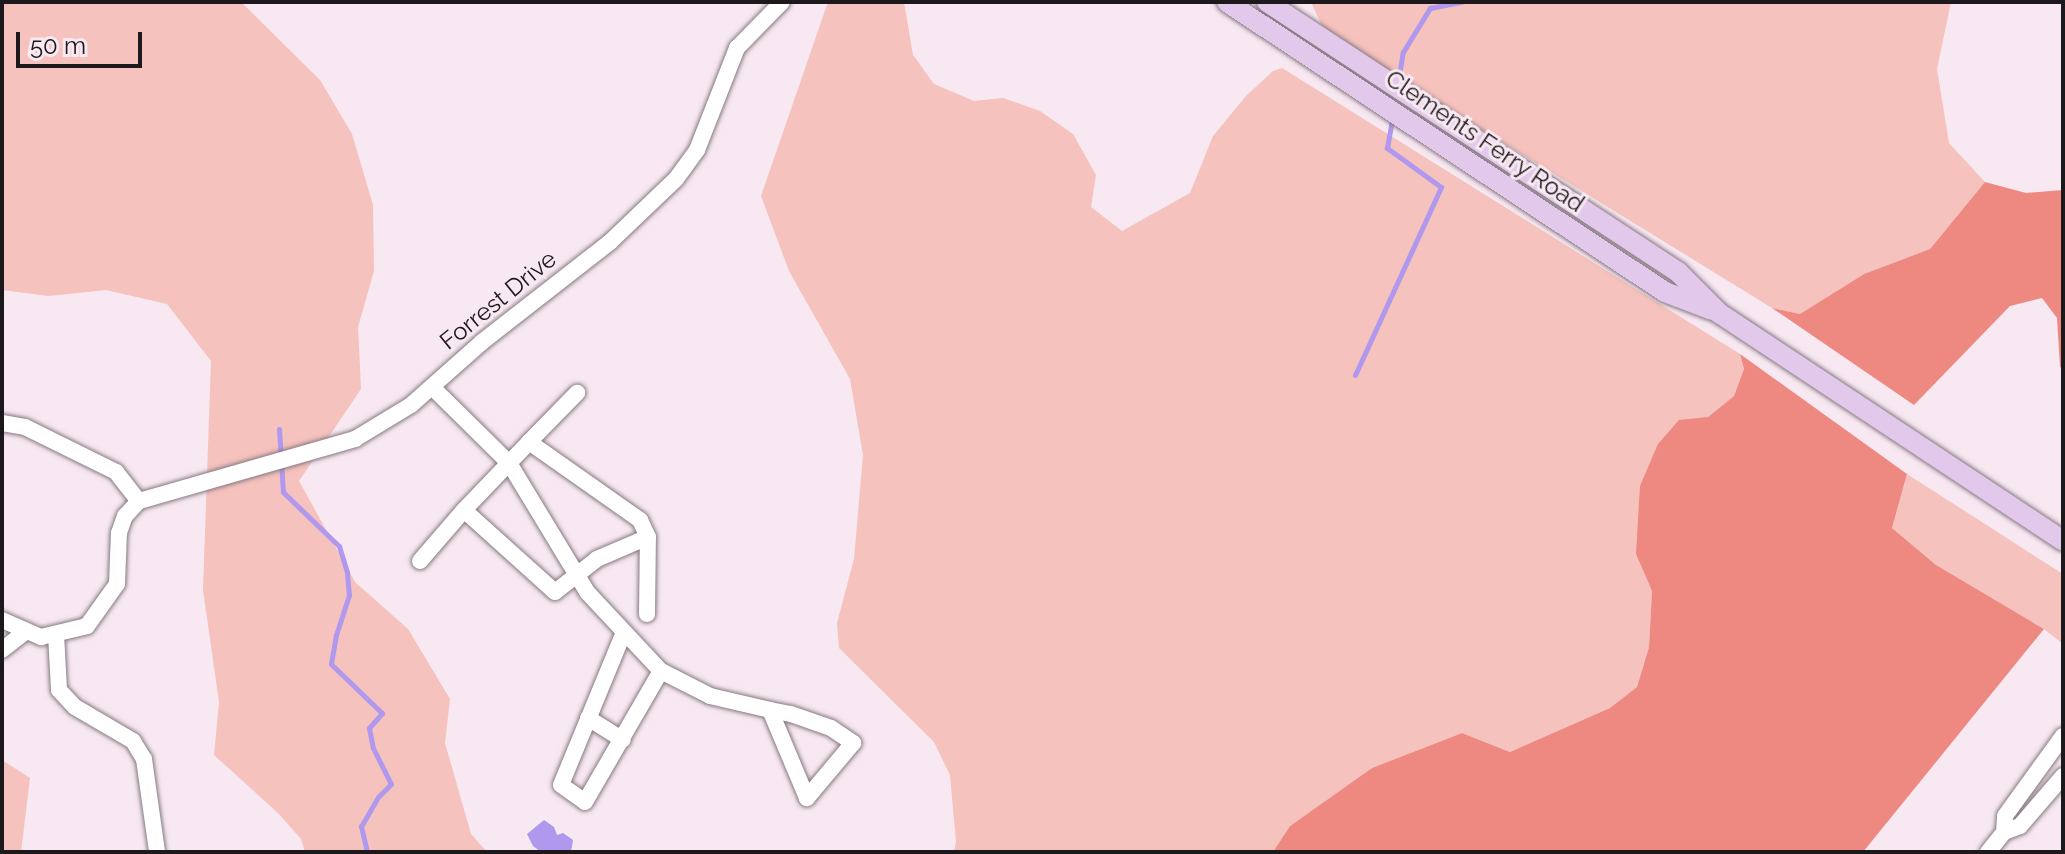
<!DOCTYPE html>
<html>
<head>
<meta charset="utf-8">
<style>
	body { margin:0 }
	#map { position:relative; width:2065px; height:854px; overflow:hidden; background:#f7e8f1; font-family:Raleway,sans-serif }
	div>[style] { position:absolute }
	.green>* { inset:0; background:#f5c2bd }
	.forest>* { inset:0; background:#ee8981 }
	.water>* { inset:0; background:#af98ee }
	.stream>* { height:5px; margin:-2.5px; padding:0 2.5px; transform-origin:2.5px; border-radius:2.5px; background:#af98ee }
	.roads { filter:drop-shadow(0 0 2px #867981) drop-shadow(0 0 2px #867981) }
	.minor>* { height:16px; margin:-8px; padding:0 8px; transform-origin:8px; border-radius:8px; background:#fff }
	.major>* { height:20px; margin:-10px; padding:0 10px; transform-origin:10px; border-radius:10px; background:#e2c8ea }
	span { translate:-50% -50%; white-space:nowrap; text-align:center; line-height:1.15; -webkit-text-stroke:6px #f7e8f1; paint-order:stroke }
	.street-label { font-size:24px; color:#1d181b }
	.frame { position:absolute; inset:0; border:4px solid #1d181b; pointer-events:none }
	.scale { position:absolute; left:16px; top:32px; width:126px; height:36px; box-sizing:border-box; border:4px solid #1d181b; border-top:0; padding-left:10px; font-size:24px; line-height:28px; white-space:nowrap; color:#1d181b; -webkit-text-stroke:6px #f7e8f1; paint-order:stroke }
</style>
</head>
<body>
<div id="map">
	<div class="green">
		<div style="clip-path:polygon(2px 2px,241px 2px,320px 80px,352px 134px,373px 205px,374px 271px,358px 327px,361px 389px,299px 481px,355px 582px,408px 629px,450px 699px,445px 743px,471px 834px,487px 852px,305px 852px,301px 839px,279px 814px,214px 755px,219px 702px,203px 590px,211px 361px,167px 304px,106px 290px,49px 296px,2px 290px)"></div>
		<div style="clip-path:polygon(828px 2px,904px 2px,913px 55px,934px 84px,974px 101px,1003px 98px,1040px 111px,1073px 134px,1096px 175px,1091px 207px,1122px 231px,1190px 193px,1213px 136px,1246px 96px,1273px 71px,1282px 68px,1740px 354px,1744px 369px,1734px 396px,1708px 417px,1636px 554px,1652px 591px,1649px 647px,1637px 687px,1610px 708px,1510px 752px,1462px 733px,1372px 768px,1290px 826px,1273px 852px,954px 852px,956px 842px,950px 775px,934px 742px,839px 648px,837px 623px,854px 559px,863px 455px,850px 379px,789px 271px,761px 196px)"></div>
		<div style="clip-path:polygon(1311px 2px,1951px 2px,1937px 69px,1949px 143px,1985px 182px,1930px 249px,1864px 274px,1800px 314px,1772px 308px,1338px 41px,1323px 28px)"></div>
		<div style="clip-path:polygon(1907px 474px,2063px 574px,2063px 644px,2044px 629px,1936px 565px,1892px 528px)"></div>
		<div style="clip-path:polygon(2px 760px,30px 778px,21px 852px,2px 852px)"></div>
	</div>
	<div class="forest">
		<div style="clip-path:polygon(1985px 182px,2026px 193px,2063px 190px,2063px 369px,2060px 367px,2057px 318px,2042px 298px,2010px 306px,1914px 405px,1772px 308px,1800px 314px,1864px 274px,1930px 249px)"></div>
		<div style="clip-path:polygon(1740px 354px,1907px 474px,1892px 528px,1936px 565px,2044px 629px,1863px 852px,1273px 852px,1290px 826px,1372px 768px,1462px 733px,1510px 752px,1610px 708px,1637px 687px,1649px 647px,1652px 591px,1636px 554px,1640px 486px,1658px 444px,1679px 420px,1708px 417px,1734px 396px,1744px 369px)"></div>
	</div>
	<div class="water">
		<div style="clip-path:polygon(544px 820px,554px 827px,557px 835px,563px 833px,573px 840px,571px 852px,541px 852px,533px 846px,527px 834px)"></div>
	</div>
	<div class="stream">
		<div style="left:1398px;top:82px;width:30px;rotate:-81deg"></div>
		<div style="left:1403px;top:52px;width:52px;rotate:-58.5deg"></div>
		<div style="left:1430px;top:8px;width:32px;rotate:-11deg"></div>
		<div style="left:1355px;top:375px;width:207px;rotate:-65.4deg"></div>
		<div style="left:1441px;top:187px;width:67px;rotate:-144.2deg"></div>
		<div style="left:1387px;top:148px;width:29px;rotate:-80deg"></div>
		<div style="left:279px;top:429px;width:63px;rotate:86.4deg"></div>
		<div style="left:283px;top:492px;width:78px;rotate:44deg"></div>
		<div style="left:339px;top:546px;width:28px;rotate:73deg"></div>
		<div style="left:347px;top:573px;width:22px;rotate:85deg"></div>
		<div style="left:349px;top:595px;width:42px;rotate:108deg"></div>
		<div style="left:336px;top:635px;width:29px;rotate:100deg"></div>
		<div style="left:331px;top:664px;width:71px;rotate:43.9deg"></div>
		<div style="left:382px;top:713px;width:20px;rotate:131deg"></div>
		<div style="left:369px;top:728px;width:20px;rotate:79deg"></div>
		<div style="left:373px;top:748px;width:40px;rotate:63.4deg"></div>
		<div style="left:391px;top:784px;width:18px;rotate:135deg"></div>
		<div style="left:378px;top:797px;width:34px;rotate:120deg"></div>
		<div style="left:361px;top:826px;width:27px;rotate:77deg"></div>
	</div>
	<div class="roads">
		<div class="minor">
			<div style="left:432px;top:387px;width:108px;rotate:44.6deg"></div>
			<div style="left:509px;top:463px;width:151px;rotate:58.8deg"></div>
			<div style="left:587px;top:592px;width:108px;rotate:46.9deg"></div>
			<div style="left:661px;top:671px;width:55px;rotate:27deg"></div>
			<div style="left:710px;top:696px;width:62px;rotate:13.1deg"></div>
			<div style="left:770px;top:710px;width:21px;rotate:11deg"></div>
			<div style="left:791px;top:714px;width:42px;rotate:19.3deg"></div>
			<div style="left:831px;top:728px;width:27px;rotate:34deg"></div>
			<div style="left:853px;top:743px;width:72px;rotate:129.9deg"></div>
			<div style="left:807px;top:798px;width:95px;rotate:-112.8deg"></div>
			<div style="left:2px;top:423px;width:23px;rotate:10deg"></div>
			<div style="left:25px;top:427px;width:102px;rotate:26.3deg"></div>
			<div style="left:116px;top:472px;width:37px;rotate:52deg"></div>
			<div style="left:529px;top:442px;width:136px;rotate:35.1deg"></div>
			<div style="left:640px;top:520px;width:19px;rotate:65deg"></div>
			<div style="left:648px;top:537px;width:56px;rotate:156.7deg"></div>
			<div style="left:597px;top:559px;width:53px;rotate:141.8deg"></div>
			<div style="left:555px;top:592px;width:122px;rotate:-138deg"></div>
			<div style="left:464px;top:510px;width:65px;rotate:-46.2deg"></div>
			<div style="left:509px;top:463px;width:29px;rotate:-46deg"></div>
			<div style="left:529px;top:442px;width:69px;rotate:-45.6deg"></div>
			<div style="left:420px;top:561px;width:67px;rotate:-49.2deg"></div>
			<div style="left:647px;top:614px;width:77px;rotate:-89.3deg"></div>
			<div style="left:2px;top:620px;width:43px;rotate:23.6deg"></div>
			<div style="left:41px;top:637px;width:47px;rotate:-13.4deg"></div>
			<div style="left:87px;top:626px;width:52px;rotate:-54.5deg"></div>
			<div style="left:117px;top:584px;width:51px;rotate:-87.8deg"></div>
			<div style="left:119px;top:533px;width:18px;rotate:-71deg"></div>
			<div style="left:125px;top:516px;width:21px;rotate:-47deg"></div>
			<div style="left:139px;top:501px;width:225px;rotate:-16deg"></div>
			<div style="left:355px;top:439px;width:66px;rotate:-31.3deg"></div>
			<div style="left:411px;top:405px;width:95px;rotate:-41.6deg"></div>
			<div style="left:482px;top:342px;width:162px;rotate:-38deg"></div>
			<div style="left:610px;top:242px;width:91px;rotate:-43.7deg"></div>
			<div style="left:676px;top:179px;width:36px;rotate:-54deg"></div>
			<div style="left:697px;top:150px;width:110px;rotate:-68.6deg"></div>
			<div style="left:737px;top:48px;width:64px;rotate:-45.6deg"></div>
			<div style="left:624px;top:632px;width:165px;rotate:112.4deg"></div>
			<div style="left:561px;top:785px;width:29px;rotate:35deg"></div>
			<div style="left:585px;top:802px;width:151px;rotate:-59.9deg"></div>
			<div style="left:56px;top:634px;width:56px;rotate:86.9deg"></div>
			<div style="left:59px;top:690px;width:23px;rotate:47deg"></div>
			<div style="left:75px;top:707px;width:67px;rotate:30.4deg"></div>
			<div style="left:133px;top:741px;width:21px;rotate:59deg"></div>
			<div style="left:144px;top:759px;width:94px;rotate:82deg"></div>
			<div style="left:2px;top:650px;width:29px;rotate:-38deg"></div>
			<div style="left:588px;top:718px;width:41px;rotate:32.2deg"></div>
			<div style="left:2004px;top:832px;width:16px;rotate:-86deg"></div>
			<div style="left:2005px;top:816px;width:99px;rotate:-54.1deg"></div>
			<div style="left:1988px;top:852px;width:26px;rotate:-51deg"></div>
			<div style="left:2004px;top:832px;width:17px;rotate:-21deg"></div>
			<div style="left:2020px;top:826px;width:66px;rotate:-49.3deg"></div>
		</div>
		<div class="major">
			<div style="left:1227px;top:2px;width:525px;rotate:33.51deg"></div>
			<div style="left:1665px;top:292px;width:50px;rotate:21deg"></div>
			<div style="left:1267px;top:2px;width:492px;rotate:33.3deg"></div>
			<div style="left:1678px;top:272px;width:58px;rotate:45deg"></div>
			<div style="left:1719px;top:313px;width:413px;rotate:33.5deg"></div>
		</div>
	</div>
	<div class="street-label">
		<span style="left:1485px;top:141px;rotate:34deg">Clements Ferry Road</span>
		<span style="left:498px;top:300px;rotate:-39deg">Forrest Drive</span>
	</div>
	<div class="frame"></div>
	<div class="scale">50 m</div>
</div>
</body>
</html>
